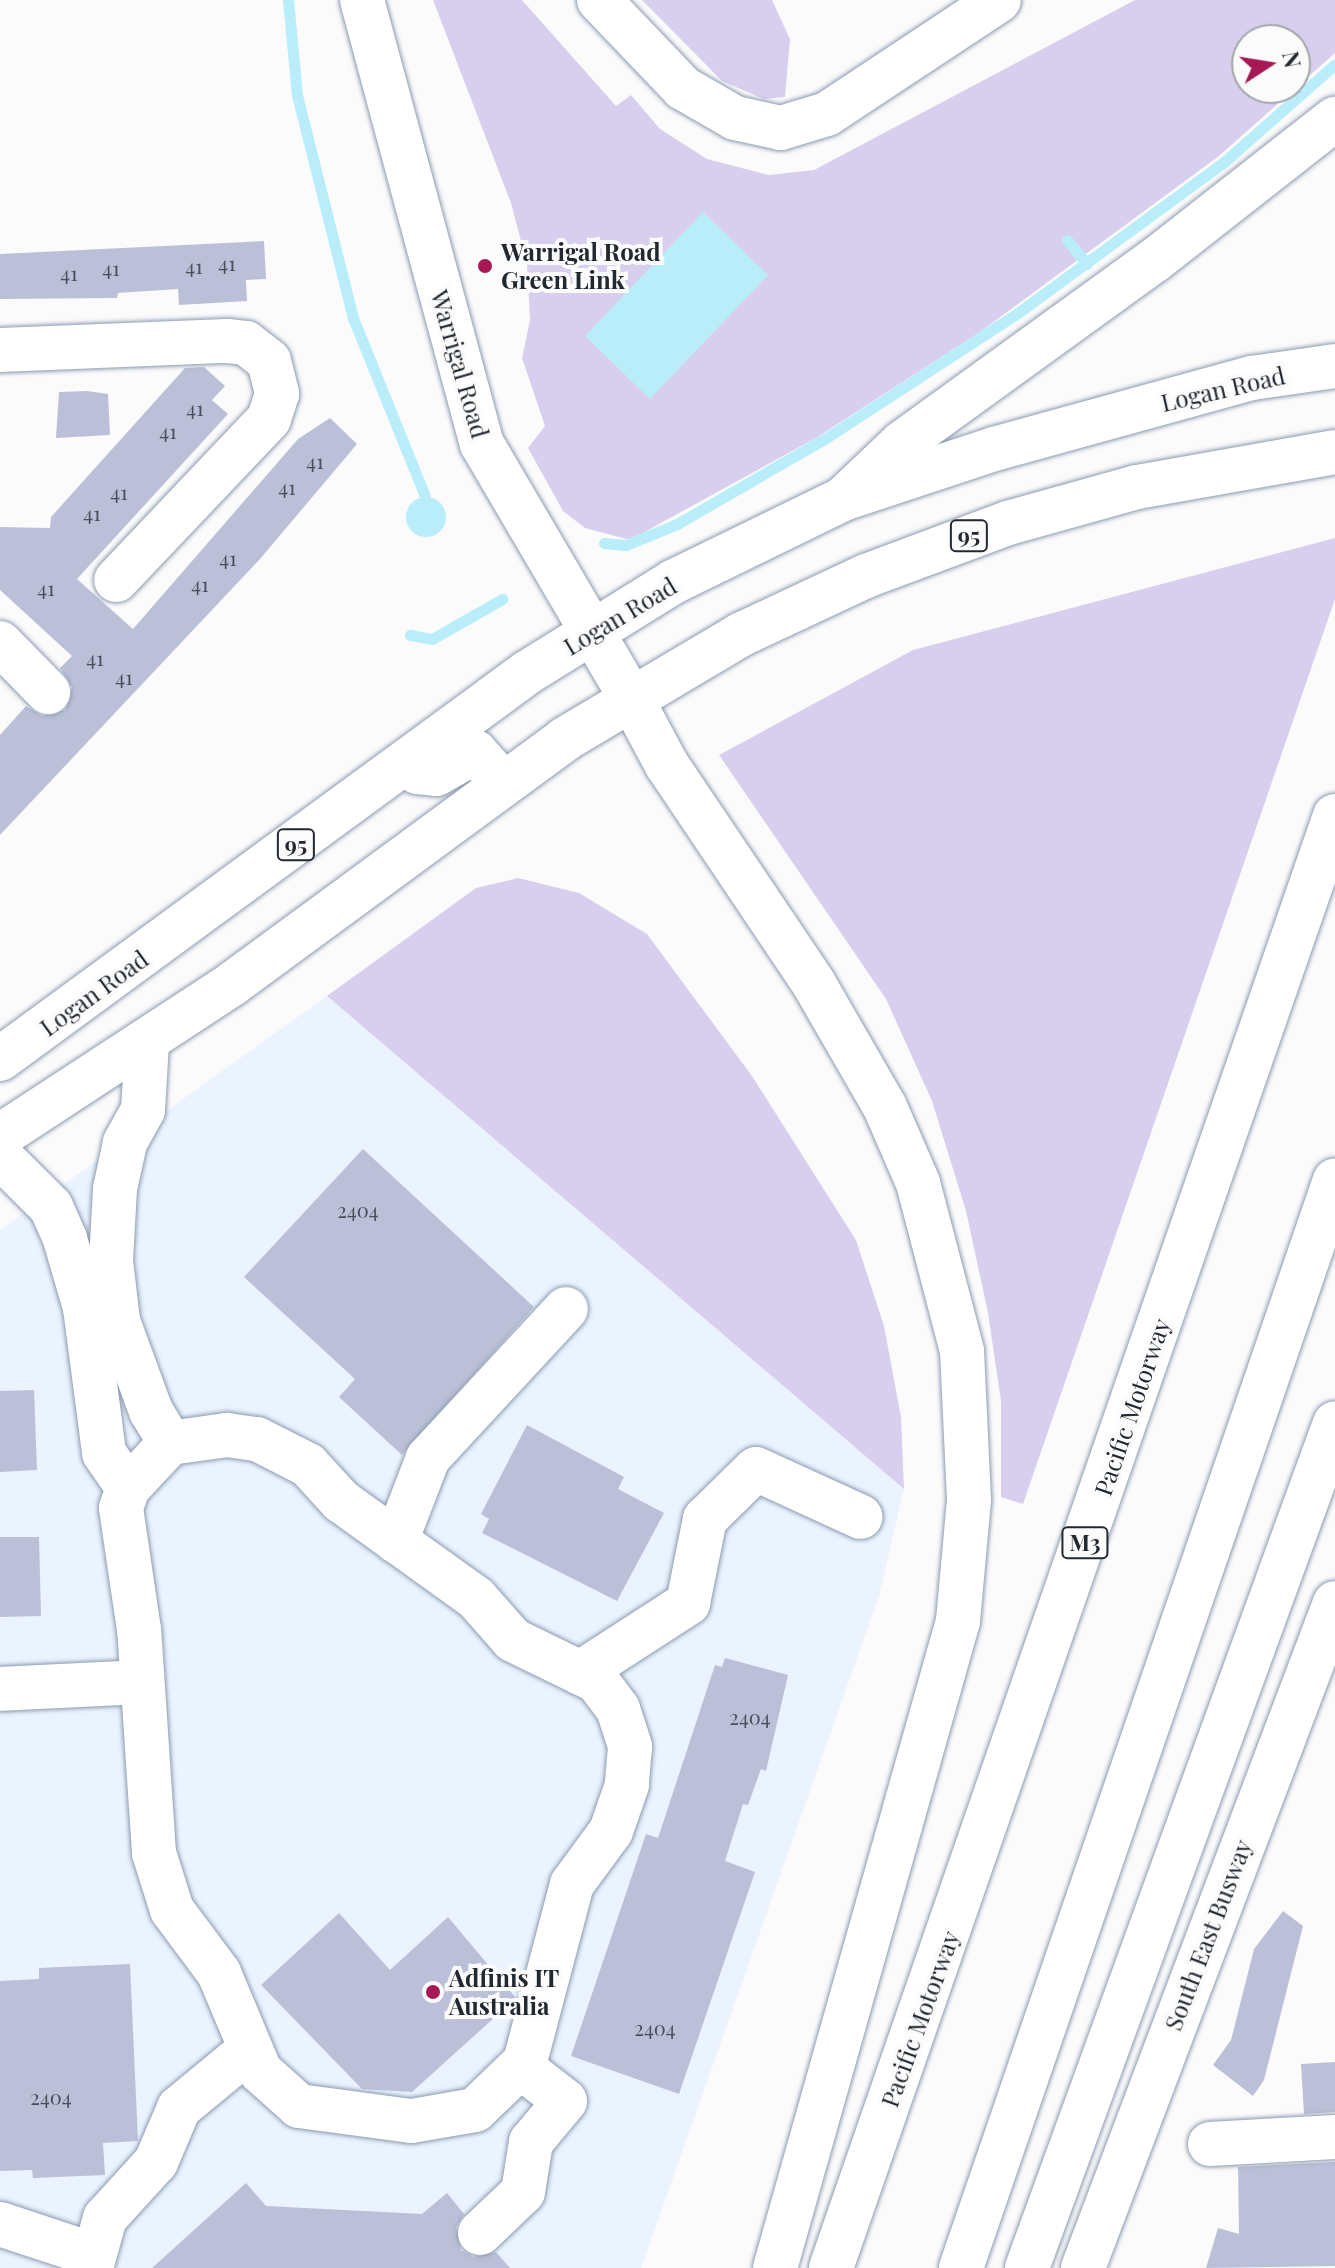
<!DOCTYPE html>
<html>
<head>
<meta charset="utf-8">
<style>
	body { margin:0 }
	#map { position:relative; width:1335px; height:2268px; overflow:hidden; background:#fbfbfb; font-family:"Playfair Display",serif }
	div>[style] { position:absolute }
	.built>* { inset:0; background:#eaf3fe }
	.green>* { inset:0; background:#d8cfee }
	.water>* { inset:0; background:#b8edf9 }
	.round { border-radius:50% }
	.stream>* { height:11px; margin:-5.5px; padding:0 5.5px; transform-origin:5.5px; border-radius:5.5px; background:#b8edf9 }
	.building>* { inset:0; background:#bbc0d8 }
	.roads { filter:drop-shadow(0 0 2px #8c9bb0) drop-shadow(0 0 2px #8c9bb0) }
	.minor>* { height:44px; margin:-22px; padding:0 22px; transform-origin:22px; border-radius:22px; background:#fff }
	.major>* { height:44px; margin:-22px; padding:0 22px; transform-origin:22px; border-radius:22px; background:#fff }
	.highway>* { height:44px; margin:-22px; padding:0 22px; transform-origin:22px; border-radius:22px; background:#fff }
	.dots>* { width:22px; height:22px; translate:-50% -50%; box-sizing:border-box; border:4px solid #fbfbfb; border-radius:50% }
	span { translate:-50% -50%; white-space:nowrap; text-align:center; line-height:1.15; -webkit-text-stroke:8px #fbfbfb; paint-order:stroke }
	.number-label { font-size:20px; color:#484e5a }
	.number-label span { -webkit-text-stroke-width:0 }
	.shield-label span { padding:2px 6px; background:#fbfbfb; border:2px solid; border-radius:6px; -webkit-text-stroke-width:0 }
	.shield-label { font-size:22px; color:#222830; font-weight:700 }
	.poi-label { font-size:24px; color:#222830; font-weight:700 }
	.left { translate:0 -50%; text-align:left }
	.street-label { font-size:24px; color:#222830 }
	.north { position:absolute; left:1231px; top:24px; width:80px; height:80px; box-sizing:border-box; background:#fbfbfb; border:2px solid #a4a7aa; border-radius:50%; rotate:78deg; font-size:22px; font-weight:700; line-height:32px; text-align:center; color:#222830 }
	.north::after { content:''; display:block; margin:auto; width:28px; height:36px; background:#a71856; clip-path:polygon(50% 0,100% 100%,50% 72%,0 100%) }
</style>
</head>
<body>
<div id="map">
	<div class="built">
		<div style="clip-path:polygon(327px 996px,904px 1489px,879px 1596px,641px 2268px,0 2268px,0 1230px)"></div>
	</div>
	<div class="green">
		<div style="clip-path:polygon(evenodd,433px 0,522px 0,616px 106px,631px 95px,660px 129px,707px 159px,769px 175px,814px 170px,1135px 0,1335px 0,1335px 53px,1219px 156px,980px 332px,816px 438px,630px 540px,585px 528px,563px 511px,528px 448px,545px 426px,522px 358px,530px 320px,527px 264px,511px 203px,433px 0,1247px 40px,1295px 40px,1295px 88px,1247px 88px,1247px 40px)"></div>
		<div style="clip-path:polygon(642px 0,772px 0,790px 39px,785px 97px,764px 99px,722px 81px)"></div>
		<div style="clip-path:polygon(1335px 538px,1335px 599px,1023px 1504px,1001px 1497px,1001px 1401px,988px 1313px,966px 1211px,932px 1101px,886px 999px,719px 755px,913px 650px)"></div>
		<div style="clip-path:polygon(518px 878px,579px 893px,647px 934px,752px 1076px,856px 1240px,884px 1326px,901px 1417px,904px 1489px,327px 996px,476px 888px)"></div>
	</div>
	<div class="water">
		<div style="clip-path:polygon(703px 212px,768px 275px,650px 399px,585px 336px)"></div>
		<div class="round" style="left:406px;top:497px;width:40px;height:40px"></div>
	</div>
	<div class="stream">
		<div style="left:288px;top:0;width:95px;rotate:84.6deg"></div>
		<div style="left:297px;top:95px;width:230px;rotate:75.9deg"></div>
		<div style="left:353px;top:318px;width:192px;rotate:68deg"></div>
		<div style="left:1067px;top:240px;width:31px;rotate:50deg"></div>
		<div style="left:604px;top:543px;width:22px;rotate:5deg"></div>
		<div style="left:626px;top:545px;width:55px;rotate:-22.4deg"></div>
		<div style="left:677px;top:524px;width:172px;rotate:-30deg"></div>
		<div style="left:826px;top:438px;width:225px;rotate:-33.1deg"></div>
		<div style="left:1015px;top:315px;width:259px;rotate:-36.2deg"></div>
		<div style="left:1224px;top:162px;width:148px;rotate:-41.4deg"></div>
		<div style="left:410px;top:635px;width:22px;rotate:10deg"></div>
		<div style="left:432px;top:639px;width:81px;rotate:-29.7deg"></div>
	</div>
	<div class="building">
		<div style="clip-path:polygon(264px 241px,266px 279px,246px 280px,247px 301px,179px 305px,178px 289px,118px 293px,117px 298px,0 299px,0 254px)"></div>
		<div style="clip-path:polygon(204px 367px,225px 386px,212px 400px,228px 414px,77px 579px,133px 629px,298px 439px,330px 418px,357px 444px,260px 559px,0 835px,0 735px,26px 706px,42px 716px,65px 710px,72px 687px,60px 668px,72px 656px,0 590px,0 527px,50px 528px,51px 517px,185px 368px)"></div>
		<div style="clip-path:polygon(87px 391px,108px 394px,110px 435px,56px 438px,59px 392px)"></div>
		<div style="clip-path:polygon(363px 1149px,534px 1307px,402px 1455px,339px 1397px,355px 1379px,244px 1277px)"></div>
		<div style="clip-path:polygon(34px 1390px,37px 1470px,0 1472px,0 1391px)"></div>
		<div style="clip-path:polygon(527px 1425px,624px 1477px,618px 1489px,664px 1513px,617px 1601px,482px 1533px,489px 1519px,481px 1514px)"></div>
		<div style="clip-path:polygon(0 1537px,39px 1537px,41px 1616px,0 1617px)"></div>
		<div style="clip-path:polygon(725px 1658px,788px 1675px,766px 1771px,761px 1769px,748px 1805px,743px 1804px,725px 1861px,755px 1872px,679px 2094px,571px 2056px,646px 1834px,658px 1838px,715px 1665px,722px 1667px)"></div>
		<div style="clip-path:polygon(1283px 1911px,1303px 1926px,1264px 2080px,1253px 2096px,1213px 2065px,1231px 2040px,1254px 1949px)"></div>
		<div style="clip-path:polygon(339px 1913px,390px 1970px,448px 1917px,516px 1998px,412px 2092px,362px 2089px,261px 1985px)"></div>
		<div style="clip-path:polygon(130px 1964px,138px 2141px,103px 2143px,105px 2175px,33px 2178px,32px 2170px,0 2171px,0 1981px,39px 1979px,39px 1968px)"></div>
		<div style="clip-path:polygon(1335px 2062px,1335px 2112px,1304px 2114px,1301px 2064px)"></div>
		<div style="clip-path:polygon(1335px 2162px,1335px 2266px,1206px 2268px,1218px 2228px,1239px 2234px,1238px 2167px)"></div>
		<div style="clip-path:polygon(246px 2183px,266px 2206px,422px 2214px,447px 2193px,464px 2214px,456px 2227px,461px 2250px,474px 2257px,496px 2252px,510px 2268px,152px 2268px)"></div>
	</div>
	<div class="roads">
		<div class="minor">
			<div style="left:362px;top:0;width:460px;rotate:74.9deg"></div>
			<div style="left:482px;top:444px;width:294px;rotate:59.6deg"></div>
			<div style="left:599px;top:0;width:122px;rotate:46.3deg"></div>
			<div style="left:683px;top:88px;width:60px;rotate:30deg"></div>
			<div style="left:735px;top:118px;width:47px;rotate:12.3deg"></div>
			<div style="left:781px;top:128px;width:48px;rotate:-16.9deg"></div>
			<div style="left:827px;top:114px;width:206px;rotate:-33.5deg"></div>
			<div style="left:0;top:350px;width:227px;rotate:-2.3deg"></div>
			<div style="left:227px;top:341px;width:19px;rotate:6deg"></div>
			<div style="left:246px;top:343px;width:29px;rotate:38deg"></div>
			<div style="left:269px;top:361px;width:34px;rotate:76deg"></div>
			<div style="left:277px;top:394px;width:26px;rotate:108deg"></div>
			<div style="left:269px;top:419px;width:222px;rotate:133.5deg"></div>
			<div style="left:0;top:643px;width:69px;rotate:45.6deg"></div>
			<div style="left:147px;top:1043px;width:67px;rotate:93.4deg"></div>
			<div style="left:143px;top:1110px;width:38px;rotate:119deg"></div>
			<div style="left:125px;top:1143px;width:47px;rotate:102.3deg"></div>
			<div style="left:115px;top:1189px;width:72px;rotate:93.2deg"></div>
			<div style="left:111px;top:1261px;width:60px;rotate:83.3deg"></div>
			<div style="left:118px;top:1321px;width:96px;rotate:69.9deg"></div>
			<div style="left:151px;top:1411px;width:37px;rotate:59deg"></div>
			<div style="left:0;top:1156px;width:72px;rotate:45deg"></div>
			<div style="left:51px;top:1207px;width:35px;rotate:66deg"></div>
			<div style="left:65px;top:1239px;width:72px;rotate:73.8deg"></div>
			<div style="left:85px;top:1308px;width:146px;rotate:82.5deg"></div>
			<div style="left:104px;top:1453px;width:42px;rotate:55.6deg"></div>
			<div style="left:227px;top:1435px;width:30px;rotate:8deg"></div>
			<div style="left:257px;top:1439px;width:57px;rotate:27deg"></div>
			<div style="left:308px;top:1465px;width:49px;rotate:47.5deg"></div>
			<div style="left:341px;top:1501px;width:166px;rotate:35.7deg"></div>
			<div style="left:476px;top:1598px;width:56px;rotate:48.6deg"></div>
			<div style="left:513px;top:1640px;width:93px;rotate:26deg"></div>
			<div style="left:597px;top:1681px;width:35px;rotate:53deg"></div>
			<div style="left:618px;top:1709px;width:40px;rotate:72deg"></div>
			<div style="left:630px;top:1747px;width:38px;rotate:95deg"></div>
			<div style="left:627px;top:1785px;width:49px;rotate:109.2deg"></div>
			<div style="left:611px;top:1831px;width:66px;rotate:126.3deg"></div>
			<div style="left:572px;top:1884px;width:184px;rotate:104.8deg"></div>
			<div style="left:525px;top:2062px;width:69px;rotate:136.2deg"></div>
			<div style="left:475px;top:2110px;width:65px;rotate:170.2deg"></div>
			<div style="left:411px;top:2121px;width:113px;rotate:-172.4deg"></div>
			<div style="left:299px;top:2106px;width:52px;rotate:-138.1deg"></div>
			<div style="left:260px;top:2071px;width:106px;rotate:-112.7deg"></div>
			<div style="left:219px;top:1973px;width:79px;rotate:-126.7deg"></div>
			<div style="left:172px;top:1910px;width:60px;rotate:-107.5deg"></div>
			<div style="left:154px;top:1853px;width:224px;rotate:-93.8deg"></div>
			<div style="left:139px;top:1630px;width:123px;rotate:-98.4deg"></div>
			<div style="left:121px;top:1508px;width:21px;rotate:-71deg"></div>
			<div style="left:128px;top:1488px;width:62px;rotate:-47deg"></div>
			<div style="left:170px;top:1443px;width:58px;rotate:-8deg"></div>
			<div style="left:396px;top:1541px;width:89px;rotate:-68.9deg"></div>
			<div style="left:428px;top:1458px;width:203px;rotate:-47.2deg"></div>
			<div style="left:580px;top:1673px;width:129px;rotate:-32.9deg"></div>
			<div style="left:688px;top:1603px;width:86px;rotate:-78.6deg"></div>
			<div style="left:705px;top:1519px;width:71px;rotate:-44.4deg"></div>
			<div style="left:756px;top:1469px;width:115px;rotate:24.6deg"></div>
			<div style="left:0;top:1689px;width:141px;rotate:-2.8deg"></div>
			<div style="left:1210px;top:2144px;width:125px;rotate:-3.2deg"></div>
			<div style="left:0;top:2224px;width:99px;rotate:18.3deg"></div>
			<div style="left:480px;top:2233px;width:59px;rotate:-43.6deg"></div>
			<div style="left:523px;top:2192px;width:51px;rotate:-80.9deg"></div>
			<div style="left:531px;top:2142px;width:53px;rotate:-50.3deg"></div>
			<div style="left:565px;top:2101px;width:56px;rotate:-142.3deg"></div>
			<div style="left:91px;top:2268px;width:52px;rotate:-74.4deg"></div>
			<div style="left:105px;top:2218px;width:76px;rotate:-47.7deg"></div>
			<div style="left:156px;top:2162px;width:59px;rotate:-66.9deg"></div>
			<div style="left:179px;top:2108px;width:91px;rotate:-39.6deg"></div>
			<div style="left:1083px;top:2268px;width:711px;rotate:-69.25deg"></div>
		</div>
		<div class="major">
			<div style="left:417px;top:772px;width:19px;rotate:6deg"></div>
			<div style="left:436px;top:774px;width:45px;rotate:-29.4deg"></div>
			<div style="left:475px;top:752px;width:40px;rotate:48deg"></div>
			<div style="left:0;top:1059px;width:655px;rotate:-36.24deg"></div>
			<div style="left:528px;top:672px;width:171px;rotate:-31.8deg"></div>
			<div style="left:673px;top:582px;width:189px;rotate:-26deg"></div>
			<div style="left:843px;top:499px;width:159px;rotate:-18.3deg"></div>
			<div style="left:994px;top:449px;width:268px;rotate:-15.4deg"></div>
			<div style="left:1252px;top:378px;width:84px;rotate:-8.2deg"></div>
			<div style="left:0;top:1136px;width:277px;rotate:-33.2deg"></div>
			<div style="left:232px;top:984px;width:413px;rotate:-36.3deg"></div>
			<div style="left:565px;top:739px;width:206px;rotate:-30.7deg"></div>
			<div style="left:742px;top:634px;width:137px;rotate:-25.1deg"></div>
			<div style="left:866px;top:576px;width:152px;rotate:-20.5deg"></div>
			<div style="left:1008px;top:523px;width:134px;rotate:-15.6deg"></div>
			<div style="left:1137px;top:487px;width:201px;rotate:-10deg"></div>
		</div>
		<div class="highway">
			<div style="left:843px;top:499px;width:81px;rotate:-43.5deg"></div>
			<div style="left:902px;top:443px;width:312px;rotate:-35.9deg"></div>
			<div style="left:1155px;top:260px;width:229px;rotate:-38.1deg"></div>
			<div style="left:631px;top:698px;width:76px;rotate:61.8deg"></div>
			<div style="left:667px;top:765px;width:264px;rotate:56.1deg"></div>
			<div style="left:814px;top:984px;width:142px;rotate:60deg"></div>
			<div style="left:885px;top:1107px;width:83px;rotate:66.5deg"></div>
			<div style="left:918px;top:1183px;width:174px;rotate:75.3deg"></div>
			<div style="left:962px;top:1351px;width:149px;rotate:87.3deg"></div>
			<div style="left:969px;top:1500px;width:121px;rotate:95.2deg"></div>
			<div style="left:958px;top:1621px;width:672px;rotate:105.79deg"></div>
			<div style="left:831px;top:2268px;width:1537px;rotate:-70.86deg"></div>
			<div style="left:961px;top:2268px;width:1150px;rotate:-71.03deg"></div>
			<div style="left:1027px;top:2268px;width:899px;rotate:-69.97deg"></div>
		</div>
	</div>
	<div class="dots">
		<div style="left:485px;top:266px;background:#a71856"></div>
		<div style="left:433px;top:1992px;background:#a71856"></div>
	</div>
	<div class="number-label">
		<span style="left:227px;top:262px">41</span>
		<span style="left:194px;top:265px">41</span>
		<span style="left:111px;top:267px">41</span>
		<span style="left:69px;top:272px">41</span>
		<span style="left:195px;top:407px">41</span>
		<span style="left:168px;top:430px">41</span>
		<span style="left:315px;top:460px">41</span>
		<span style="left:287px;top:486px">41</span>
		<span style="left:119px;top:491px">41</span>
		<span style="left:92px;top:512px">41</span>
		<span style="left:228px;top:557px">41</span>
		<span style="left:200px;top:583px">41</span>
		<span style="left:46px;top:587px">41</span>
		<span style="left:95px;top:657px">41</span>
		<span style="left:124px;top:676px">41</span>
		<span style="left:358px;top:1209px">2404</span>
		<span style="left:750px;top:1716px">2404</span>
		<span style="left:655px;top:2027px">2404</span>
		<span style="left:51px;top:2096px">2404</span>
	</div>
	<div class="shield-label">
		<span style="left:969px;top:536px">95</span>
		<span style="left:296px;top:845px">95</span>
		<span style="left:1085px;top:1543px">M3</span>
	</div>
	<div class="poi-label">
		<span class="left" style="left:501px;top:266px">Warrigal Road<br>Green Link</span>
		<span class="left" style="left:449px;top:1992px">Adfinis IT<br>Australia</span>
	</div>
	<div class="street-label">
		<span style="left:460px;top:364px;rotate:74deg">Warrigal Road</span>
		<span style="left:1223px;top:389px;rotate:-13deg">Logan Road</span>
		<span style="left:620px;top:616px;rotate:-31deg">Logan Road</span>
		<span style="left:94px;top:993px;rotate:-36deg">Logan Road</span>
		<span style="left:1132px;top:1407px;rotate:-71deg">Pacific Motorway</span>
		<span style="left:1208px;top:1935px;rotate:-69deg">South East Busway</span>
		<span style="left:920px;top:2019px;rotate:-70deg">Pacific Motorway</span>
	</div>
	<div class="north">N</div>
</div>
</body>
</html>
